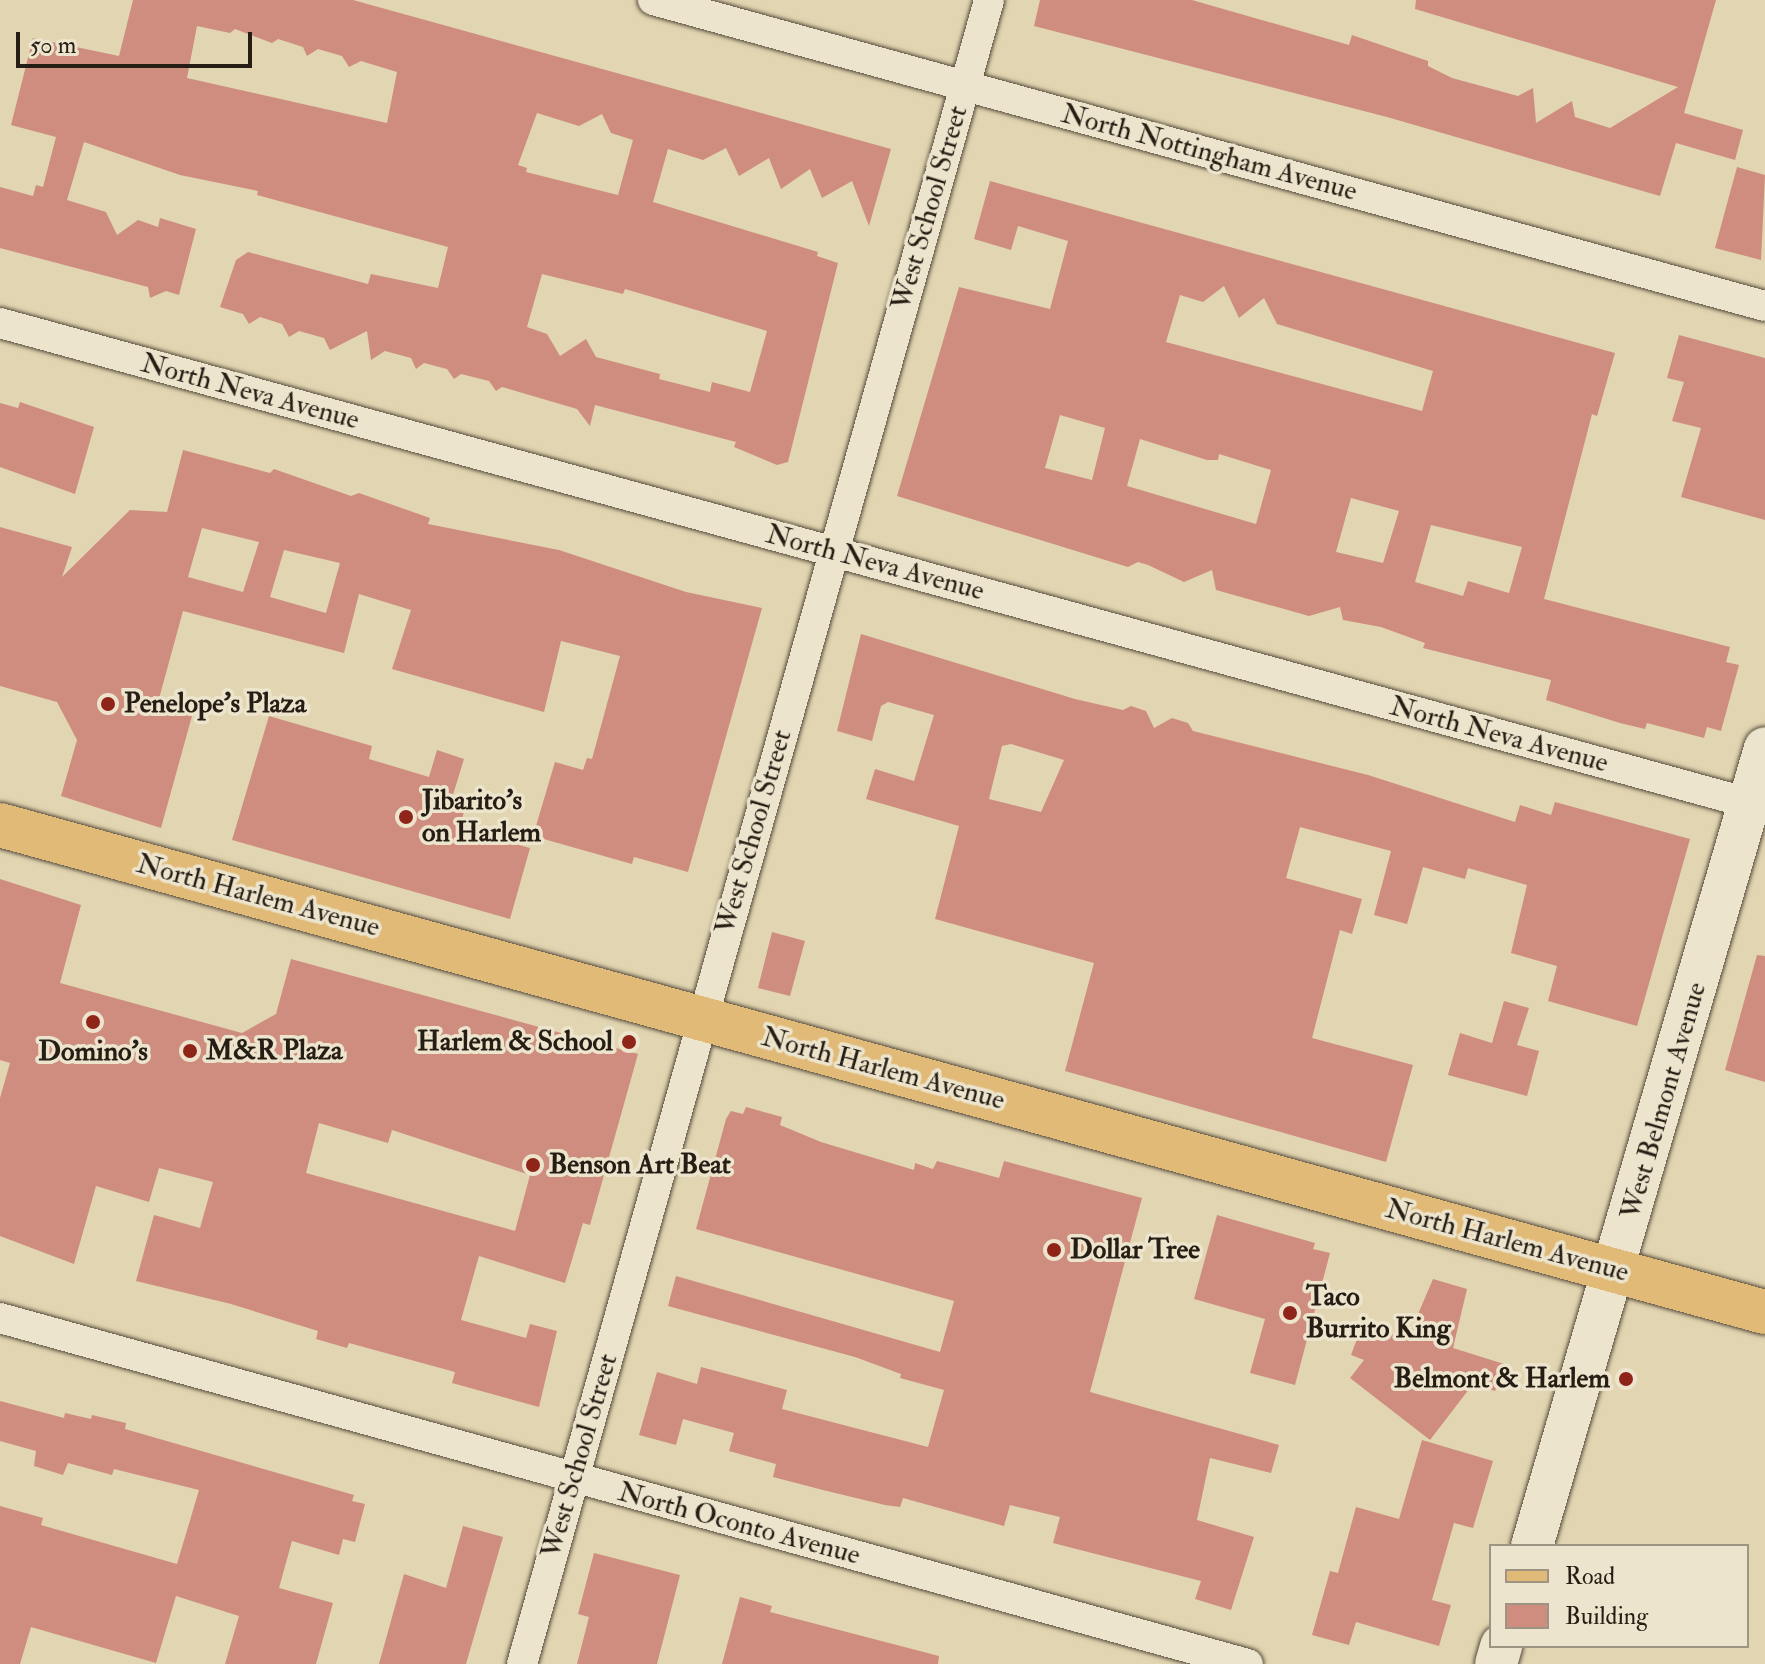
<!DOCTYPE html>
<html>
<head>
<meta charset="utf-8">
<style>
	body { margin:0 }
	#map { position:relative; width:1765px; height:1664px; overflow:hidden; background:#e2d5b1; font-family:"IM FELL Double Pica",serif }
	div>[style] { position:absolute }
	.building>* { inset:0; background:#ce8d7f }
	.roads { filter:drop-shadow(0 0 2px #554b3b) drop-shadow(0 0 2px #554b3b) }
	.street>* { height:30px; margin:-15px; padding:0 15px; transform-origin:15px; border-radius:15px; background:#ece4cc }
	.secondary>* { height:42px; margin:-21px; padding:0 21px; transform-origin:21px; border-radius:21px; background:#ece4cc }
	.primary>* { height:44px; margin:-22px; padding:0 22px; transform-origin:22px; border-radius:22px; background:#e1ba78 }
	.dots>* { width:22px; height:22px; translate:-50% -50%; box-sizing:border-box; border:4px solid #ece4cc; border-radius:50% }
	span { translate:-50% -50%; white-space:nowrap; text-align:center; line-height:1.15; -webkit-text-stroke:7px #ece4cc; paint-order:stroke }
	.street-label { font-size:28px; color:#261d14 }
	.poi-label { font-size:28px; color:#261d14; font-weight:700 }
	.left { translate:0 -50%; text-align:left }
	.right { translate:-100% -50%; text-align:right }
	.legend { position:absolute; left:1489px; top:1544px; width:260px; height:104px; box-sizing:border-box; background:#ece4cc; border:2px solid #9d9482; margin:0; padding:10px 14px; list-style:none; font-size:24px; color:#261d14 }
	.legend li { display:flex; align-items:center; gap:16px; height:40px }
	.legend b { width:40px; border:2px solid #9d9482 }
	.scale { position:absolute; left:16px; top:32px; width:236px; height:36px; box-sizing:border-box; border:4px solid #261d14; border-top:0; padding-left:10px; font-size:24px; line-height:28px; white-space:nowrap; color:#261d14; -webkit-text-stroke:6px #ece4cc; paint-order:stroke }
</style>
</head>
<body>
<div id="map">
	<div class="building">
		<div style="clip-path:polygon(evenodd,133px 0,353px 0,891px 149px,869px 226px,852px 181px,822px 198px,810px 169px,781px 189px,769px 158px,739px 176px,726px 148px,703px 160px,668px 149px,653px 202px,818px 252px,817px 256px,838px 263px,788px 462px,777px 465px,734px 447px,736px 442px,595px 405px,590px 426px,577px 409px,502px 387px,496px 391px,489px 381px,461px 374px,454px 379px,447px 369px,424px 363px,416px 369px,411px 358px,385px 351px,371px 360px,367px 331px,330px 350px,324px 338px,299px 331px,289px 337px,282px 324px,260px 317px,249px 324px,243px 314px,220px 307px,236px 260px,248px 252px,368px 284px,371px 274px,438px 288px,448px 247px,257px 195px,258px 191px,180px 175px,84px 142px,67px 200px,106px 212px,117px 235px,138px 220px,158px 227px,160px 218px,196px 229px,179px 295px,166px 291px,150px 298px,148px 287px,0 248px,0 187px,33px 196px,36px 185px,43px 187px,56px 137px,11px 125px,33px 38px,119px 56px,133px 0,197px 26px,230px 33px,235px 29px,272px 43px,278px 39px,303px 47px,307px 56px,318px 49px,342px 56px,349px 67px,361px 61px,397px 72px,387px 123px,187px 78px,197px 26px,133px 0,537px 113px,579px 126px,602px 114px,611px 133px,633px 140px,618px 195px,526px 172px,527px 168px,518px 165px,537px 113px,133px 0,542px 274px,623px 294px,625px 289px,767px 331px,750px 392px,712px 382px,710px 392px,659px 379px,660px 374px,596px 357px,586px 339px,560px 356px,547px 334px,527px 327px,542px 274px)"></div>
		<div style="clip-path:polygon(1040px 0,1192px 0,1349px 45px,1352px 35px,1428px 61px,1428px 66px,1452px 78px,1518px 96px,1533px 88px,1536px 123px,1572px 101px,1575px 117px,1610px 128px,1678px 87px,1415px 9px,1416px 0,1716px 0,1684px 113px,1743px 130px,1735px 160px,1676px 143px,1660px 196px,1387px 117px,1034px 26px)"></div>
		<div style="clip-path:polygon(1737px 167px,1765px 175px,1761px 260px,1715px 248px)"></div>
		<div style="clip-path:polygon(evenodd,990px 181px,1615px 353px,1597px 416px,1592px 414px,1544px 599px,1730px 647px,1726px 662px,1739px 665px,1721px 731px,1707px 727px,1704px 738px,1647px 723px,1645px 729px,1620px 723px,1546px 700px,1551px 680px,1423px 648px,1425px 643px,1381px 627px,1343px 620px,1340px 607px,1309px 616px,1216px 590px,1212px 570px,1184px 582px,1148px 565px,1138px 562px,1128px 567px,897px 496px,959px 287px,1050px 309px,1068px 241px,1018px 226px,1011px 250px,974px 239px,990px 181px,1224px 286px,1239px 318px,1264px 298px,1277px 324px,1433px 371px,1422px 411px,1166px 342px,1180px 295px,1203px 302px,1224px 286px,990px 181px,1060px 415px,1105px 428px,1092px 480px,1045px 468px,1060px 415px,990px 181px,1140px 439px,1207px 460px,1218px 460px,1219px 454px,1271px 470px,1256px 524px,1127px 486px,1140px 439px,990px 181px,1351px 498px,1399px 511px,1383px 563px,1336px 552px,1351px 498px,990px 181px,1431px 525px,1522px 547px,1509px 593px,1468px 581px,1463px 596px,1415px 582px,1431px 525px)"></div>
		<div style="clip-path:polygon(1679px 335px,1765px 358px,1765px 520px,1681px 497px,1701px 428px,1672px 421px,1684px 382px,1667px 378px)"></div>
		<div style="clip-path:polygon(20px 402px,94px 427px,75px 494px,0 467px,0 403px,18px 408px)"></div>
		<div style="clip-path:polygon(evenodd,183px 450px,270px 473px,274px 469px,351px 496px,359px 493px,430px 518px,428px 524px,559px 550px,686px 592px,762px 608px,688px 872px,634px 857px,632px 864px,533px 836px,555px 762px,583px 770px,587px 758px,592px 759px,620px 656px,561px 641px,544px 712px,392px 669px,411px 610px,359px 594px,344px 653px,183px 611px,157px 706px,192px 716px,161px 828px,61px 796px,77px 740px,57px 702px,0 686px,0 527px,72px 547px,62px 577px,130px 510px,167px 512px,183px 450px,202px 528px,259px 542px,243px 592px,188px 577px,202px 528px,183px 450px,284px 550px,340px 563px,326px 613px,270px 597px,284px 550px)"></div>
		<div style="clip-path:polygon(evenodd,861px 634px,1075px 699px,1123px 710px,1131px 706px,1146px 711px,1154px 728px,1172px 718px,1188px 723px,1193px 731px,1368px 775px,1515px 822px,1520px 805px,1551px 815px,1555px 802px,1690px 839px,1637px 1026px,1548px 1001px,1557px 966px,1511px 953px,1527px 885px,1468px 868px,1465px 879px,1423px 867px,1407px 924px,1374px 915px,1391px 851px,1300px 827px,1286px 878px,1362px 899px,1352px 934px,1340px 930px,1312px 1038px,1413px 1065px,1386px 1162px,1065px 1071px,1094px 963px,935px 919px,959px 826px,866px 799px,875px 769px,914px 781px,934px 715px,888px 702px,881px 706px,872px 741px,837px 731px,861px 634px,1011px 744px,1064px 760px,1041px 812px,989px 799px,1002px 746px,1011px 744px)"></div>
		<div style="clip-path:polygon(269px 716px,372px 746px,369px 759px,429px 777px,437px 750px,464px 759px,452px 798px,467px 802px,459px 829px,530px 848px,510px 919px,232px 840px)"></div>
		<div style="clip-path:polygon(evenodd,0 879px,81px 905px,60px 983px,242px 1033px,276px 1014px,291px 959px,638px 1054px,590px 1225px,583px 1223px,565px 1283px,479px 1256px,461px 1320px,526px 1338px,530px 1324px,557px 1331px,539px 1407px,452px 1383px,455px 1372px,349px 1343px,347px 1348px,316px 1339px,318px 1331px,231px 1304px,136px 1281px,154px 1215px,200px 1228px,213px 1182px,159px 1168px,149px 1202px,96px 1186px,74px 1264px,0 1236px,0 1098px,10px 1063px,0 1060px,0 879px,319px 1123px,388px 1143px,392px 1130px,530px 1175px,515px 1231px,306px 1173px,319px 1123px)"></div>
		<div style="clip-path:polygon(772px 932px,805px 941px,790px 996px,758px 988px)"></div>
		<div style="clip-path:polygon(1757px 955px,1765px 956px,1765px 1082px,1725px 1070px)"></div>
		<div style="clip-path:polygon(1504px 1001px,1529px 1008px,1517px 1045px,1539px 1051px,1527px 1096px,1448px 1075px,1460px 1033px,1492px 1043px)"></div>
		<div style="clip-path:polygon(746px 1107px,782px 1117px,780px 1125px,821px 1142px,914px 1170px,915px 1163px,933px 1169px,937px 1161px,999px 1178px,1004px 1161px,1142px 1198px,1090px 1392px,1279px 1445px,1271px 1473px,1210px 1458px,1197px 1520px,1254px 1537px,1231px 1610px,1195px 1599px,1201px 1581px,1053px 1543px,1060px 1517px,1010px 1505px,1004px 1526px,903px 1498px,900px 1507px,885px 1505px,823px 1490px,773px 1477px,776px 1464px,729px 1451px,734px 1433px,683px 1419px,676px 1445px,639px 1435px,657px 1372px,697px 1384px,701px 1367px,787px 1390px,782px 1409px,928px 1447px,944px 1390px,900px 1378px,901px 1374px,855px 1357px,668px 1306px,676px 1276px,940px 1352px,954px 1301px,696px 1229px,726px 1119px,731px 1111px,743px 1114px)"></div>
		<div style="clip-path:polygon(1217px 1215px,1315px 1243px,1313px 1249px,1330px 1253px,1295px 1385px,1250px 1373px,1265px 1319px,1194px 1299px)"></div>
		<div style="clip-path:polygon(1433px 1279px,1467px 1289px,1453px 1348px,1504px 1364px,1495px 1391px,1473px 1384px,1430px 1440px,1350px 1378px,1364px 1360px,1351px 1355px,1363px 1323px,1407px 1340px)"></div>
		<div style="clip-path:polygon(0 1401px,64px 1418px,65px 1413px,91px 1419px,92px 1415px,126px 1423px,125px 1429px,354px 1495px,352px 1501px,365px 1504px,355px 1542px,343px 1539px,339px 1555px,292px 1541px,279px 1588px,333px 1603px,316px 1664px,225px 1664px,239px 1616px,176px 1596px,156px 1663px,31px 1627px,20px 1664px,0 1664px,0 1506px,43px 1518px,41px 1525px,177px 1564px,199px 1490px,114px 1469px,112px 1475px,68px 1463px,63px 1475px,34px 1466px,36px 1451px,0 1441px)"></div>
		<div style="clip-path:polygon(1422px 1440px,1493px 1461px,1473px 1528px,1454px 1523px,1432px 1600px,1451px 1605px,1439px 1646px,1356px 1622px,1349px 1645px,1312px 1635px,1330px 1571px,1338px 1573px,1356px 1507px,1399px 1519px)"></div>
		<div style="clip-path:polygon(463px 1526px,503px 1537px,466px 1664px,379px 1664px,404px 1574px,446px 1588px)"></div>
		<div style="clip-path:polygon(594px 1553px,680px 1575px,657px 1664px,577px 1664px,589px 1617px,578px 1614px)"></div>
		<div style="clip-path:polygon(740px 1597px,772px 1606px,770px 1612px,939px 1656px,938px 1664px,722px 1664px)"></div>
	</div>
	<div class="roads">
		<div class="street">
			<div style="left:653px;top:0;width:1153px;rotate:15.39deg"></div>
			<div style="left:0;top:323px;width:1814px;rotate:15.35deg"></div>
			<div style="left:0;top:1318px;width:1295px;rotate:15.5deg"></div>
			<div style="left:522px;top:1664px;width:1728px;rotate:-74.32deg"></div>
		</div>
		<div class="secondary">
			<div style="left:1532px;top:1546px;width:831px;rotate:-73.72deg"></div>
			<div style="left:1496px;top:1664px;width:19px;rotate:-74deg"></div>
		</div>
		<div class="primary">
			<div style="left:0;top:825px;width:1831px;rotate:15.43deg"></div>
		</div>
	</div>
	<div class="dots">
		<div style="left:108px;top:704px;background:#8f2418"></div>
		<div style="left:406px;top:817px;background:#8f2418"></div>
		<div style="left:93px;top:1022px;background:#8f2418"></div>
		<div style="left:629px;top:1042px;background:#8f2418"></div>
		<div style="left:190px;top:1051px;background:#8f2418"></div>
		<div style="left:533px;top:1165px;background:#8f2418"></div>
		<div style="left:1054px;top:1250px;background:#8f2418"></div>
		<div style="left:1290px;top:1313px;background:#8f2418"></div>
		<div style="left:1626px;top:1379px;background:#8f2418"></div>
	</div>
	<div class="street-label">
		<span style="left:1209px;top:153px;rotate:15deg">North Nottingham Avenue</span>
		<span style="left:930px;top:208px;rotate:-74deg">West School Street</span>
		<span style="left:250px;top:392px;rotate:15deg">North Neva Avenue</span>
		<span style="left:875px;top:563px;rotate:15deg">North Neva Avenue</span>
		<span style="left:1499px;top:735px;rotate:15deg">North Neva Avenue</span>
		<span style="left:754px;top:832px;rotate:-74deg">West School Street</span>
		<span style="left:258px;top:896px;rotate:15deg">North Harlem Avenue</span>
		<span style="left:883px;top:1069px;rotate:15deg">North Harlem Avenue</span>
		<span style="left:1664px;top:1101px;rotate:-74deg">West Belmont Avenue</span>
		<span style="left:1507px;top:1241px;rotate:15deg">North Harlem Avenue</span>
		<span style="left:580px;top:1456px;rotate:-74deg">West School Street</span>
		<span style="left:739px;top:1524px;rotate:15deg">North Oconto Avenue</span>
	</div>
	<div class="poi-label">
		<span class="left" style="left:124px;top:704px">Penelope's Plaza</span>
		<span class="left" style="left:422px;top:817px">Jibarito’s<br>on Harlem</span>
		<span class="right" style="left:613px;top:1042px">Harlem &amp; School</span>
		<span class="left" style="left:206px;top:1051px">M&amp;R Plaza</span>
		<span style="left:93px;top:1052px">Domino's</span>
		<span class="left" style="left:549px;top:1165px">Benson Art Beat</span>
		<span class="left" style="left:1070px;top:1250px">Dollar Tree</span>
		<span class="left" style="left:1306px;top:1313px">Taco<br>Burrito King</span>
		<span class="right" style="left:1610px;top:1379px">Belmont &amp; Harlem</span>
	</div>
	<ul class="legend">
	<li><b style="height:10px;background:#e1ba78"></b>Road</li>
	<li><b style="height:22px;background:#ce8d7f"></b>Building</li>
	</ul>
	<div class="scale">50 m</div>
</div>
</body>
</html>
